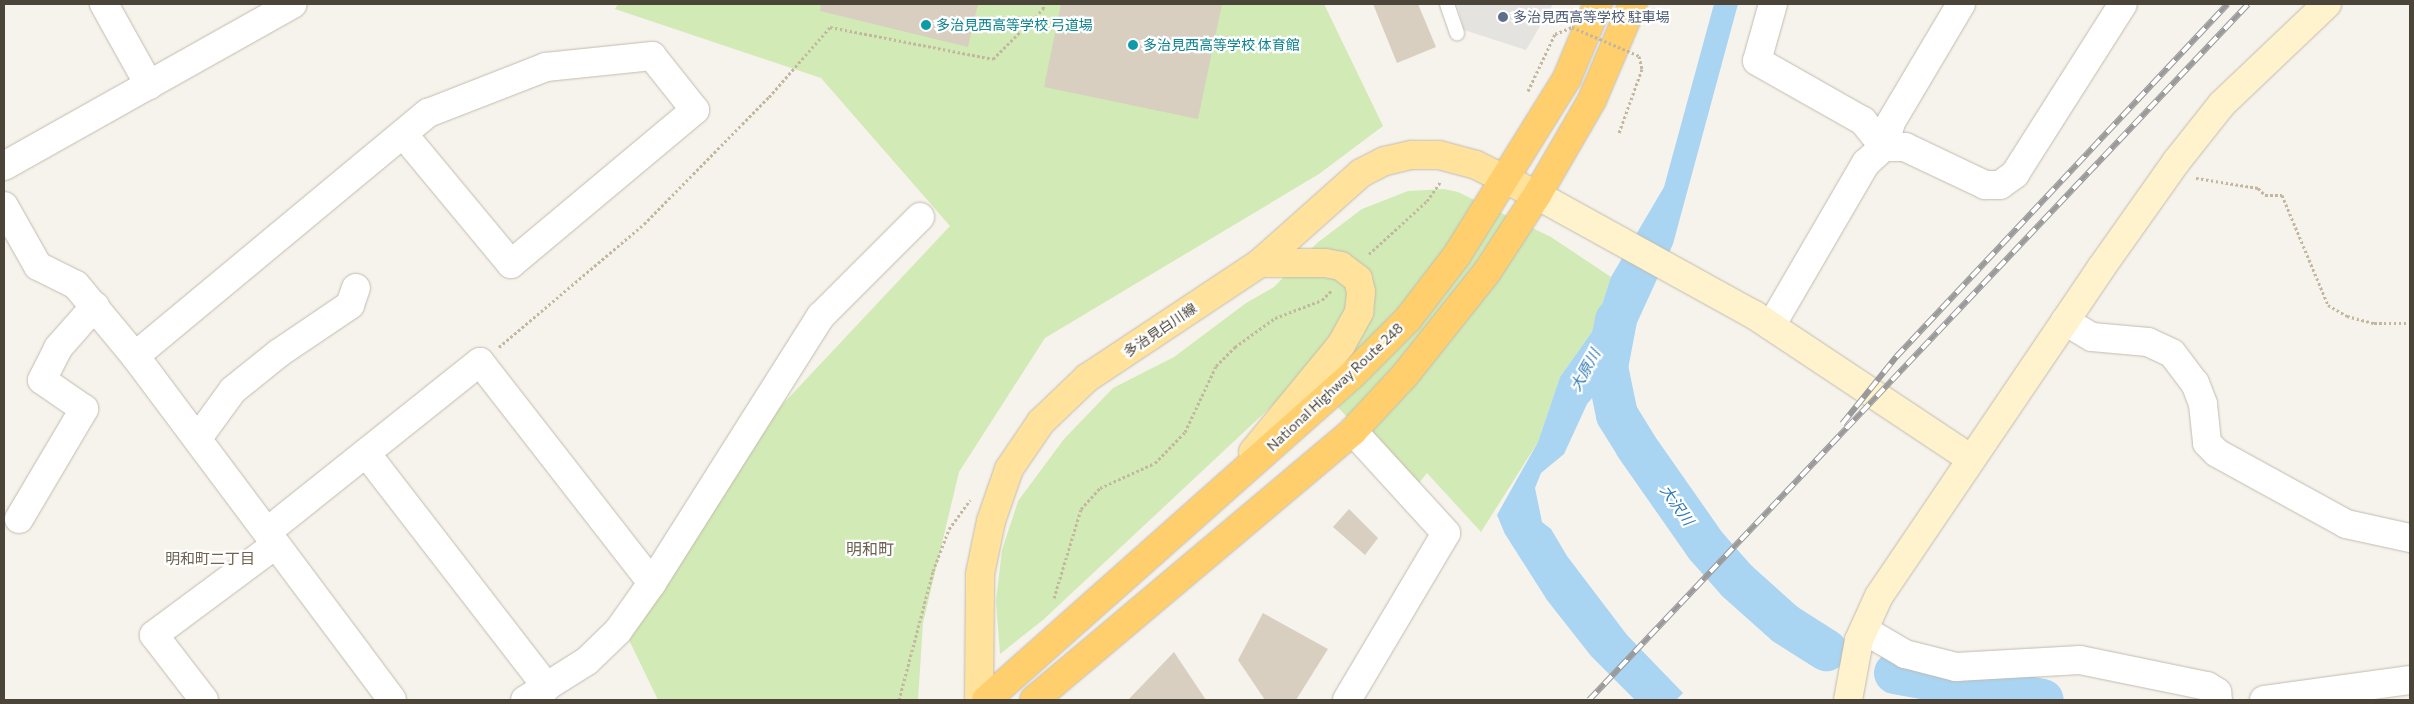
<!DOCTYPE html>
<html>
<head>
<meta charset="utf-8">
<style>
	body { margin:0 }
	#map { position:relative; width:2414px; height:704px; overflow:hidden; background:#f6f3ec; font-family:Commissioner,"Noto Sans JP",sans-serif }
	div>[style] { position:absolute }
	.green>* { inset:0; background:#d2eab5 }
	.parking>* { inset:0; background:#e5e3e0 }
	.water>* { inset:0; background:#a9d4f2 }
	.river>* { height:42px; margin:-21px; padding:0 21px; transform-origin:21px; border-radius:21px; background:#a9d4f2 }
	.building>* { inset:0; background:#d8cfc1 }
	.path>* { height:3px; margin-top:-1.5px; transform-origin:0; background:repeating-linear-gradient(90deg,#c4b79f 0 2.5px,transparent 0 5px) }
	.roads { filter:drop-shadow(0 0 1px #c2bbae) drop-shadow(0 0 1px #c2bbae) }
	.lane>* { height:14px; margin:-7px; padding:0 7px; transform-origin:7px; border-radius:7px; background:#fff }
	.street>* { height:28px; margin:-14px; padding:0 14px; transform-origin:14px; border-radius:14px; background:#fff }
	.secondary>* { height:28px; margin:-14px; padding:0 14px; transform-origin:14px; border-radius:14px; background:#fff3cd }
	.primary>* { height:28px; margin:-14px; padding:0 14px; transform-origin:14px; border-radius:14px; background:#ffe39c }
	.highway>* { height:28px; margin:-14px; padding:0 14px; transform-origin:14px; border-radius:14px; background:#ffcf6e }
	.rail>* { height:5.5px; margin-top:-2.75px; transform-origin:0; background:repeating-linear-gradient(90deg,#fff 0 11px,#9a9a9a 0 22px); box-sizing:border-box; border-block:1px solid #9a9a9a }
	.path-bridge>* { height:3px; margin-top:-1.5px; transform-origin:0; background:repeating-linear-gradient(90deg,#c4b79f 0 2.5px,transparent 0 5px) }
	.dots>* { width:14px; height:14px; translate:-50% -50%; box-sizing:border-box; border:2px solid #fff; border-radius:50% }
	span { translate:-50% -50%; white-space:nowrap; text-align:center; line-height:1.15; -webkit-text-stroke:4.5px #fff; paint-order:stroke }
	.service-label { font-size:14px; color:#4e5e75 }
	.left { translate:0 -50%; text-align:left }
	.culture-label { font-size:14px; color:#0d838f }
	.street-label { font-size:14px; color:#4b4439 }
	.water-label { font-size:15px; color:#2e7ab2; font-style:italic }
	.neighbourhood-label { font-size:15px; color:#6e6250 }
	.quarter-label { font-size:16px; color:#6e6250 }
	.frame { position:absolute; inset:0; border:5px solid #4b4439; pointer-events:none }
</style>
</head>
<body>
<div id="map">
	<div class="green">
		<div style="clip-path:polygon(618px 4px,1324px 4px,1383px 126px,1319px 174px,1045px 338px,959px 472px,923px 623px,918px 700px,658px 700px,628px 638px,765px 423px,950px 226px,821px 78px,615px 9px)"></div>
		<div style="clip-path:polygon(1444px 189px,1458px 192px,1551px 237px,1611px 277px,1594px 329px,1560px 377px,1538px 442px,1481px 532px,1427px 473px,1415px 488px,1306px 374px,1043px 620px,1000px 654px,996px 601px,1002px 550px,1018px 501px,1064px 439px,1113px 388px,1174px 357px,1246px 303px,1274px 287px,1317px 243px,1362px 209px,1408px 191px)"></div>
	</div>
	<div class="parking">
		<div style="clip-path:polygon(1457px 4px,1553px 4px,1526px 50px,1464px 30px)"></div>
	</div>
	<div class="water">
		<div style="clip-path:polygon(1714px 4px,1738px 4px,1673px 244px,1615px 371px,1587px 404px,1564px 454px,1541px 473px,1535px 488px,1542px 522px,1551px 529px,1567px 556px,1627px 635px,1683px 693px,1676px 700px,1635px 700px,1591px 656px,1547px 600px,1505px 534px,1497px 515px,1538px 442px,1560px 377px,1594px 329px,1611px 277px,1664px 187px)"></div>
	</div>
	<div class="river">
		<div style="left:1616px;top:320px;width:48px;rotate:100.8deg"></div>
		<div style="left:1607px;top:367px;width:49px;rotate:78.2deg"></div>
		<div style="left:1617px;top:415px;width:36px;rotate:58deg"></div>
		<div style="left:1636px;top:446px;width:122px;rotate:55deg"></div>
		<div style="left:1706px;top:546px;width:47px;rotate:48.5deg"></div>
		<div style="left:1737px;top:581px;width:64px;rotate:41.9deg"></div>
		<div style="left:1785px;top:624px;width:49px;rotate:32.4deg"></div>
		<div style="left:1895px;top:673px;width:150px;rotate:10.3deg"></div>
	</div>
	<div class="building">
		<div style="clip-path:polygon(821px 4px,978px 4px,968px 47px,820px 11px)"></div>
		<div style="clip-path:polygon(1061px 4px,1222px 4px,1198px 119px,1044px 87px)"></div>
		<div style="clip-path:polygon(1373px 4px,1418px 4px,1436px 47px,1397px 63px)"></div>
		<div style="clip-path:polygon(1349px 509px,1378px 538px,1365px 555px,1333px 527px)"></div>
		<div style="clip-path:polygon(1263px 613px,1328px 649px,1296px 700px,1265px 700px,1238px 660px)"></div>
		<div style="clip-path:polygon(1174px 652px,1206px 700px,1128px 700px)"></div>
	</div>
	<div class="path">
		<div style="left:2196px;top:178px;width:63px;rotate:9.2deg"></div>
		<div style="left:2258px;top:188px;width:10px;rotate:45deg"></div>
		<div style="left:2265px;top:195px;width:17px"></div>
		<div style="left:2282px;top:195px;width:119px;rotate:67.3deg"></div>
		<div style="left:2328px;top:305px;width:22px;rotate:30deg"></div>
		<div style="left:2347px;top:316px;width:28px;rotate:15deg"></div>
		<div style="left:2374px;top:323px;width:36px"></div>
		<div style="left:1369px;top:254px;width:79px;rotate:-42.4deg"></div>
		<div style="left:1427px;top:201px;width:24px;rotate:-55deg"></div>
		<div style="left:499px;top:347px;width:190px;rotate:-40.3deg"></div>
		<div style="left:644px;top:224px;width:178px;rotate:-45.5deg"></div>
		<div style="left:769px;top:97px;width:93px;rotate:-48.9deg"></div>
		<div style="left:830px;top:27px;width:166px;rotate:11.1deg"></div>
		<div style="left:993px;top:59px;width:71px;rotate:-45deg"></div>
		<div style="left:1043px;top:9px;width:5px;rotate:-79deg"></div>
		<div style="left:1054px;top:598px;width:93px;rotate:-73.1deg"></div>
		<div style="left:1081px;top:509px;width:28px;rotate:-48deg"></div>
		<div style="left:1100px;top:488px;width:60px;rotate:-24.4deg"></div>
		<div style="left:1155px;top:463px;width:43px;rotate:-45.9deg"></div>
		<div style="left:1185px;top:432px;width:73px;rotate:-64.8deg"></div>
		<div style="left:1216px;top:366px;width:27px;rotate:-45deg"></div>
		<div style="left:1235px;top:347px;width:49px;rotate:-35.9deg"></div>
		<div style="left:1275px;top:318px;width:50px;rotate:-21deg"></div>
		<div style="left:1322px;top:300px;width:14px;rotate:-45deg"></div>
		<div style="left:899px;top:700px;width:133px;rotate:-75.2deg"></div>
		<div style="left:933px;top:571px;width:45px;rotate:-69.1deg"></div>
		<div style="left:949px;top:529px;width:36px;rotate:-54deg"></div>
	</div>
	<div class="roads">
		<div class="lane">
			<div style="left:1447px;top:4px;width:31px;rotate:71deg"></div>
		</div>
		<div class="street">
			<div style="left:104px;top:4px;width:93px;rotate:60.9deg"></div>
			<div style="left:1773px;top:4px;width:59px;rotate:105.7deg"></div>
			<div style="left:1757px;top:61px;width:122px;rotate:29.5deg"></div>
			<div style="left:1863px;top:121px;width:33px;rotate:51deg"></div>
			<div style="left:1884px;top:147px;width:26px;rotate:-74deg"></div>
			<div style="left:1891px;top:122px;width:137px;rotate:-59.3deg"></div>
			<div style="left:4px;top:166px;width:331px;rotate:-29.3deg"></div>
			<div style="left:4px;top:206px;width:69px;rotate:60.5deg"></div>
			<div style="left:38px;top:266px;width:42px;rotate:26.6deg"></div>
			<div style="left:76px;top:285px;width:92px;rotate:50.3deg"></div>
			<div style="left:135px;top:356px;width:429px;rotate:53.2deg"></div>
			<div style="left:2065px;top:321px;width:31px;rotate:31deg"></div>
			<div style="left:2092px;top:337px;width:56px;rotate:5.1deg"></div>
			<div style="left:2148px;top:342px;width:26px;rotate:25deg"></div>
			<div style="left:2172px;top:353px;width:38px;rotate:53deg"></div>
			<div style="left:2195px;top:383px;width:22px;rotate:69deg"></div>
			<div style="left:2203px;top:404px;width:39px;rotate:84deg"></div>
			<div style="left:2207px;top:443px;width:14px;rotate:45deg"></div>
			<div style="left:2217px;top:453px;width:147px;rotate:28.8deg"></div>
			<div style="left:2346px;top:524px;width:66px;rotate:12.3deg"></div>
			<div style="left:1771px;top:326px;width:189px;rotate:-59.8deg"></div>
			<div style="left:1866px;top:163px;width:24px;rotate:-42deg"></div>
			<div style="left:1884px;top:147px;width:21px"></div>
			<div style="left:1905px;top:147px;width:89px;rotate:25.4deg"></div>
			<div style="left:1985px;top:185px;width:15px"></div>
			<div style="left:2000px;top:185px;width:19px;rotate:-36deg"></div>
			<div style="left:2015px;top:174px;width:201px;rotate:-57.6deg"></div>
			<div style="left:135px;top:356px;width:381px;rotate:-39.7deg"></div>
			<div style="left:428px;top:113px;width:127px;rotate:-21.3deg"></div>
			<div style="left:546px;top:67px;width:107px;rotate:-5.9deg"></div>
			<div style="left:652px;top:56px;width:69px;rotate:51.5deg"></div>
			<div style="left:695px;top:110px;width:240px;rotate:140.1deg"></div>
			<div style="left:511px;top:264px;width:168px;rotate:-129.7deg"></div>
			<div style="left:198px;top:438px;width:59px;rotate:-53.9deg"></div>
			<div style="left:233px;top:390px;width:59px;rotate:-38.8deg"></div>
			<div style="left:279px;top:353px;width:86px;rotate:-34.1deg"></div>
			<div style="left:350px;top:305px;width:18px;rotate:-71deg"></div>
			<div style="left:366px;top:453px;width:296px;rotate:52.3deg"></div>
			<div style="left:19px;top:519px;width:128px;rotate:-59.4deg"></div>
			<div style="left:84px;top:409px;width:51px;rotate:-145.4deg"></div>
			<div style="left:42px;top:380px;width:36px;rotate:-63deg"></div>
			<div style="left:58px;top:348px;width:56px;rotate:-48.6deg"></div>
			<div style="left:268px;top:531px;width:271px;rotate:-38.6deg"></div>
			<div style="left:480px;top:362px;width:280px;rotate:52.1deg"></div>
			<div style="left:1864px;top:630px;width:48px;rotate:30.3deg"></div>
			<div style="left:1905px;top:654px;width:53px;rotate:14.3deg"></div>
			<div style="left:1956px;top:667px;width:124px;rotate:-3.2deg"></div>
			<div style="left:2080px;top:660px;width:130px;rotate:11.6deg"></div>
			<div style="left:2207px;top:686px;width:12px;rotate:31deg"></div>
			<div style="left:2217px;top:692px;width:8px;rotate:83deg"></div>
			<div style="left:204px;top:700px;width:82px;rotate:-127.6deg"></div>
			<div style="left:154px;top:635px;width:151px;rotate:-36.6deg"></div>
			<div style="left:525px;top:700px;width:73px;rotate:-32.2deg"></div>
			<div style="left:587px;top:661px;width:43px;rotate:-44.1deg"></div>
			<div style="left:618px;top:631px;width:59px;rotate:-54.7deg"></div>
			<div style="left:652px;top:583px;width:316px;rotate:-57.7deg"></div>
			<div style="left:821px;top:316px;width:140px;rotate:-45deg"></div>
			<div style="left:1347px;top:700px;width:194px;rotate:-59.3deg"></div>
			<div style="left:1446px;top:533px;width:138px;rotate:-132.4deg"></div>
			<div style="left:2264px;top:700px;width:147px;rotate:-7.8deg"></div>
		</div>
		<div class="secondary">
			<div style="left:1537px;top:195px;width:247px;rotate:28.9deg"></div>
			<div style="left:1753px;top:314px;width:262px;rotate:33.6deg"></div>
			<div style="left:1848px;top:700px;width:61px;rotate:-79.6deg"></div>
			<div style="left:1859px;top:640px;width:48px;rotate:-65.6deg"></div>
			<div style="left:1879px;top:596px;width:396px;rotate:-55.9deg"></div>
			<div style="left:2101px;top:268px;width:130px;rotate:-54.7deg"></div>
			<div style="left:2176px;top:162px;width:74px;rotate:-51.6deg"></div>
			<div style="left:2222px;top:104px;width:145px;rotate:-43.6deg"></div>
		</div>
		<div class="primary">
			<div style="left:1253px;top:452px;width:139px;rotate:-50.6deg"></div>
			<div style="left:1341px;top:345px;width:38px;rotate:-61deg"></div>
			<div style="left:1359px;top:312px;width:20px;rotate:-84deg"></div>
			<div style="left:1361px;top:292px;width:13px;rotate:-103deg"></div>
			<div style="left:1358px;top:279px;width:21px;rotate:-143deg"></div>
			<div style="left:1341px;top:266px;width:16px;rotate:-169deg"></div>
			<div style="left:1325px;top:263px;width:65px;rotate:180deg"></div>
			<div style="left:979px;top:700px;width:126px;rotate:-89.5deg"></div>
			<div style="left:980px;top:574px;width:54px;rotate:-78.3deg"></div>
			<div style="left:991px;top:521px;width:55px;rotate:-70.9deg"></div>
			<div style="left:1009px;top:469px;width:57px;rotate:-55.8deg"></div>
			<div style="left:1041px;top:422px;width:64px;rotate:-43.7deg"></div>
			<div style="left:1087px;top:378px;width:208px;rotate:-33.6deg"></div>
			<div style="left:1260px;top:263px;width:135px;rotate:-41.7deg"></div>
			<div style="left:1361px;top:173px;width:27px;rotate:-27deg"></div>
			<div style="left:1385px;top:161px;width:28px;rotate:-13deg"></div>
			<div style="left:1412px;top:155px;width:27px"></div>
			<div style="left:1439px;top:155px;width:38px;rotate:15deg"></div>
			<div style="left:1476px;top:165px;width:68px;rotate:26.2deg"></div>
		</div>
		<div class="highway">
			<div style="left:986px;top:700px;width:489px;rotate:-41.6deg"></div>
			<div style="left:1352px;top:375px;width:79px;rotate:-45deg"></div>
			<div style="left:1408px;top:319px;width:81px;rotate:-52.6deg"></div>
			<div style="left:1457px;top:255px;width:208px;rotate:-58.1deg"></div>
			<div style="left:1567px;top:78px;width:80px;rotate:-67.3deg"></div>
			<div style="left:1034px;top:700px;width:417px;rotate:-40.1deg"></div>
			<div style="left:1353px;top:431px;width:76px;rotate:-47.1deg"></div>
			<div style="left:1405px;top:375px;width:132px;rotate:-51.5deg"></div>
			<div style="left:1487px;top:272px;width:92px;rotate:-57deg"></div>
			<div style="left:1537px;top:195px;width:110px;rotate:-59.9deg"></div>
			<div style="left:1592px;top:100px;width:104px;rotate:-66.9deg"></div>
		</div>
	</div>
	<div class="rail">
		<div style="left:1842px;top:424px;width:86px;rotate:-51.1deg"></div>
		<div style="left:1896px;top:357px;width:484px;rotate:-46.8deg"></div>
		<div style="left:1589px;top:700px;width:958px;rotate:-46.56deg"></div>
	</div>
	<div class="path-bridge">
		<div style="left:1528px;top:91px;width:63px;rotate:-64.7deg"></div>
		<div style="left:1555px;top:34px;width:18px;rotate:-22deg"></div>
		<div style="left:1572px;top:27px;width:73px;rotate:23.4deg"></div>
		<div style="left:1639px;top:56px;width:13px;rotate:77deg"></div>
		<div style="left:1642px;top:69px;width:68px;rotate:109.8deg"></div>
	</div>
	<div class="dots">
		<div style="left:1503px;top:17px;background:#5c6f8a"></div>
		<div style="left:926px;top:25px;background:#0f9aa8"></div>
		<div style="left:1133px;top:45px;background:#0f9aa8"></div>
	</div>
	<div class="service-label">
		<span class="left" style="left:1513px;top:17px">多治見西高等学校 駐車場</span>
	</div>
	<div class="culture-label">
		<span class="left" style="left:936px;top:25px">多治見西高等学校 弓道場</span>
		<span class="left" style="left:1143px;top:45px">多治見西高等学校 体育館</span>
	</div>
	<div class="street-label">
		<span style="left:1160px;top:330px;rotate:-34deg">多治見白川線</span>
		<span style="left:1335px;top:387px;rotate:-43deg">National Highway Route 248</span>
	</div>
	<div class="water-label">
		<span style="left:1585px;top:370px;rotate:-61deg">大原川</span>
		<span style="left:1677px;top:505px;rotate:55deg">大沢川</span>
	</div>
	<div class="neighbourhood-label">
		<span style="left:210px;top:559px">明和町二丁目</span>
	</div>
	<div class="quarter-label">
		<span style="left:870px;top:549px">明和町</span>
	</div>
	<div class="frame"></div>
</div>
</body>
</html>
